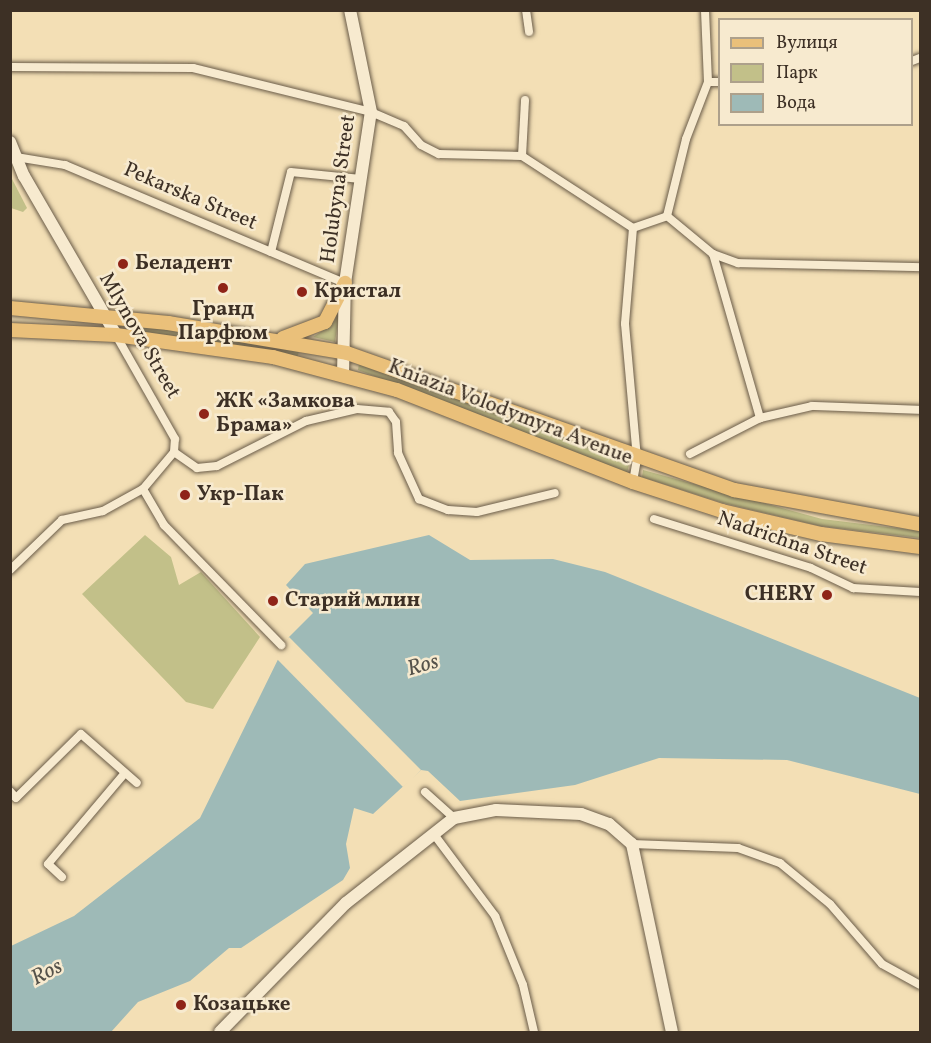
<!DOCTYPE html>
<html>
<head>
<meta charset="utf-8">
<style>
	body { margin:0 }
	#map { position:relative; width:931px; height:1043px; overflow:hidden; background:#f3dfb5; font-family:Vollkorn,serif }
	div>[style] { position:absolute }
	.green>* { inset:0; background:#c2c089 }
	.water>* { inset:0; background:#9ebab7 }
	.pier>* { inset:0; background:#f3dfb5 }
	.roads { filter:drop-shadow(0 0 2px #6a5c49) drop-shadow(0 0 2px #6a5c49) }
	.street>* { height:8px; margin:-4px; padding:0 4px; transform-origin:4px; border-radius:4px; background:#f7eacf }
	.secondary>* { height:12px; margin:-6px; padding:0 6px; transform-origin:6px; border-radius:6px; background:#f7eacf }
	.primary>* { height:14px; margin:-7px; padding:0 7px; transform-origin:7px; border-radius:7px; background:#eac07a }
	.dots>* { width:16px; height:16px; translate:-50% -50%; box-sizing:border-box; border:3px solid #f7eacf; border-radius:50% }
	span { translate:-50% -50%; white-space:nowrap; text-align:center; line-height:1.15; -webkit-text-stroke:5px #f7eacf; paint-order:stroke }
	.street-label { font-size:21px; color:#3d3025 }
	.poi-label { font-size:21px; color:#3d3025; font-weight:700 }
	.left { translate:0 -50%; text-align:left }
	.right { translate:-100% -50%; text-align:right }
	.water-label { font-size:22px; color:#55524a; font-style:italic }
	.frame { position:absolute; inset:0; border:12px solid #3d3025; pointer-events:none }
	.legend { position:absolute; left:718px; top:18px; width:195px; height:108px; box-sizing:border-box; background:#f7eacf; border:2px solid #ada08b; margin:0; padding:8px 10px; list-style:none; font-size:18px; color:#3d3025 }
	.legend li { display:flex; align-items:center; gap:12px; height:30px }
	.legend b { width:30px; border:2px solid #ada08b }
</style>
</head>
<body>
<div id="map">
	<div class="green">
		<div style="clip-path:polygon(11px 177px,27px 208px,23px 212px,11px 208px)"></div>
		<div style="clip-path:polygon(339px 314px,335px 342px,313px 337px,331px 325px)"></div>
		<div style="clip-path:polygon(134px 325px,271px 344px,299px 349px,298px 356px,135px 330px)"></div>
		<div style="clip-path:polygon(359px 363px,496px 409px,629px 465px,627px 473px,358px 370px)"></div>
		<div style="clip-path:polygon(643px 470px,822px 519px,920px 531px,920px 538px,820px 526px,723px 503px,642px 477px)"></div>
		<div style="clip-path:polygon(145px 535px,171px 557px,179px 585px,201px 572px,260px 637px,213px 709px,186px 702px,82px 594px)"></div>
	</div>
	<div class="water">
		<div style="clip-path:polygon(429px 535px,470px 560px,553px 559px,605px 572px,920px 698px,920px 794px,787px 760px,659px 758px,575px 785px,460px 801px,428px 771px,421px 770px,373px 814px,354px 808px,346px 844px,350px 868px,343px 880px,241px 948px,229px 948px,190px 981px,138px 1002px,111px 1032px,11px 1032px,11px 946px,74px 916px,200px 818px,289px 637px,313px 613px,286px 585px,305px 564px)"></div>
	</div>
	<div class="pier">
		<div style="clip-path:polygon(289px 637px,421px 770px,408px 783px,403px 787px,275px 657px)"></div>
	</div>
	<div class="roads">
		<div class="street">
			<div style="left:526px;top:10px;width:22px;rotate:82deg"></div>
			<div style="left:912px;top:61px;width:9px;rotate:-21deg"></div>
			<div style="left:10px;top:67px;width:183px;rotate:0.3deg"></div>
			<div style="left:193px;top:68px;width:183px;rotate:13.9deg"></div>
			<div style="left:371px;top:112px;width:36px;rotate:23deg"></div>
			<div style="left:404px;top:126px;width:25px;rotate:48deg"></div>
			<div style="left:421px;top:145px;width:20px;rotate:27deg"></div>
			<div style="left:439px;top:154px;width:83px;rotate:1.4deg"></div>
			<div style="left:522px;top:156px;width:132px;rotate:33deg"></div>
			<div style="left:633px;top:228px;width:36px;rotate:-19deg"></div>
			<div style="left:667px;top:216px;width:60px;rotate:39.6deg"></div>
			<div style="left:713px;top:254px;width:27px;rotate:20deg"></div>
			<div style="left:738px;top:263px;width:182px;rotate:1.3deg"></div>
			<div style="left:708px;top:82px;width:12px"></div>
			<div style="left:522px;top:156px;width:56px;rotate:-86.9deg"></div>
			<div style="left:16px;top:157px;width:50px;rotate:9.3deg"></div>
			<div style="left:65px;top:165px;width:304px;rotate:22.9deg"></div>
			<div style="left:667px;top:216px;width:79px;rotate:-76.1deg"></div>
			<div style="left:686px;top:139px;width:61px;rotate:-68.9deg"></div>
			<div style="left:708px;top:82px;width:72px;rotate:-92.4deg"></div>
			<div style="left:633px;top:228px;width:96px;rotate:94.8deg"></div>
			<div style="left:625px;top:324px;width:136px;rotate:84.9deg"></div>
			<div style="left:637px;top:459px;width:23px;rotate:100deg"></div>
			<div style="left:271px;top:252px;width:82px;rotate:-76deg"></div>
			<div style="left:291px;top:172px;width:70px;rotate:5.7deg"></div>
			<div style="left:713px;top:254px;width:171px;rotate:74deg"></div>
			<div style="left:174px;top:452px;width:28px;rotate:35deg"></div>
			<div style="left:197px;top:468px;width:20px;rotate:-6deg"></div>
			<div style="left:217px;top:466px;width:100px;rotate:-26.8deg"></div>
			<div style="left:306px;top:421px;width:52px;rotate:-13.2deg"></div>
			<div style="left:357px;top:409px;width:32px;rotate:5deg"></div>
			<div style="left:389px;top:412px;width:12px;rotate:55deg"></div>
			<div style="left:396px;top:422px;width:31px;rotate:86deg"></div>
			<div style="left:398px;top:453px;width:51px;rotate:65.5deg"></div>
			<div style="left:419px;top:499px;width:31px;rotate:21deg"></div>
			<div style="left:448px;top:510px;width:29px;rotate:4deg"></div>
			<div style="left:477px;top:512px;width:80px;rotate:-13.7deg"></div>
			<div style="left:690px;top:454px;width:79px;rotate:-27.2deg"></div>
			<div style="left:760px;top:418px;width:53px;rotate:-13deg"></div>
			<div style="left:812px;top:406px;width:108px;rotate:2.1deg"></div>
			<div style="left:143px;top:489px;width:42px;rotate:59.7deg"></div>
			<div style="left:164px;top:525px;width:168px;rotate:45.7deg"></div>
			<div style="left:654px;top:519px;width:164px;rotate:17.3deg"></div>
			<div style="left:811px;top:568px;width:47px;rotate:25.5deg"></div>
			<div style="left:853px;top:588px;width:67px;rotate:3.4deg"></div>
			<div style="left:10px;top:570px;width:72px;rotate:-43.9deg"></div>
			<div style="left:62px;top:520px;width:42px;rotate:-12.4deg"></div>
			<div style="left:103px;top:511px;width:46px;rotate:-28.8deg"></div>
			<div style="left:143px;top:489px;width:48px;rotate:-50deg"></div>
			<div style="left:174px;top:452px;width:13px;rotate:-86deg"></div>
			<div style="left:175px;top:439px;width:120px;rotate:-119.6deg"></div>
			<div style="left:10px;top:791px;width:9px;rotate:49deg"></div>
			<div style="left:16px;top:798px;width:91px;rotate:-44.6deg"></div>
			<div style="left:81px;top:734px;width:74px;rotate:41.2deg"></div>
			<div style="left:425px;top:792px;width:39px;rotate:42deg"></div>
			<div style="left:433px;top:833px;width:104px;rotate:53.2deg"></div>
			<div style="left:495px;top:916px;width:74px;rotate:67.9deg"></div>
			<div style="left:523px;top:985px;width:48px;rotate:76.8deg"></div>
			<div style="left:632px;top:844px;width:106px;rotate:2.2deg"></div>
			<div style="left:738px;top:848px;width:45px;rotate:19.7deg"></div>
			<div style="left:780px;top:863px;width:65px;rotate:39.4deg"></div>
			<div style="left:830px;top:904px;width:79px;rotate:49.1deg"></div>
			<div style="left:882px;top:964px;width:43px;rotate:28.9deg"></div>
			<div style="left:62px;top:877px;width:19px;rotate:-137deg"></div>
			<div style="left:48px;top:864px;width:119px;rotate:-49.8deg"></div>
		</div>
		<div class="secondary">
			<div style="left:10px;top:142px;width:37px;rotate:68deg"></div>
			<div style="left:24px;top:176px;width:184px;rotate:59.9deg"></div>
			<div style="left:343px;top:375px;width:92px;rotate:-88.8deg"></div>
			<div style="left:345px;top:283px;width:173px;rotate:-81.4deg"></div>
			<div style="left:371px;top:112px;width:104px;rotate:-101.6deg"></div>
			<div style="left:220px;top:1032px;width:180px;rotate:-45.7deg"></div>
			<div style="left:346px;top:903px;width:137px;rotate:-38.2deg"></div>
			<div style="left:454px;top:818px;width:43px;rotate:-10.8deg"></div>
			<div style="left:496px;top:810px;width:85px;rotate:2.7deg"></div>
			<div style="left:581px;top:814px;width:30px;rotate:20deg"></div>
			<div style="left:609px;top:824px;width:30px;rotate:41deg"></div>
			<div style="left:632px;top:844px;width:192px;rotate:78deg"></div>
		</div>
		<div class="primary">
			<div style="left:10px;top:308px;width:159px;rotate:5.4deg"></div>
			<div style="left:168px;top:323px;width:181px;rotate:9.5deg"></div>
			<div style="left:347px;top:353px;width:411px;rotate:19.5deg"></div>
			<div style="left:734px;top:490px;width:189px;rotate:10.4deg"></div>
			<div style="left:10px;top:330px;width:106px;rotate:2.7deg"></div>
			<div style="left:116px;top:335px;width:159px;rotate:8deg"></div>
			<div style="left:273px;top:357px;width:128px;rotate:14.9deg"></div>
			<div style="left:397px;top:390px;width:253px;rotate:21.3deg"></div>
			<div style="left:633px;top:482px;width:94px;rotate:18deg"></div>
			<div style="left:722px;top:511px;width:102px;rotate:13.1deg"></div>
			<div style="left:821px;top:534px;width:100px;rotate:7.5deg"></div>
			<div style="left:283px;top:338px;width:45px;rotate:-20.9deg"></div>
			<div style="left:325px;top:322px;width:44px;rotate:-62.9deg"></div>
		</div>
	</div>
	<div class="dots">
		<div style="left:123px;top:264px;background:#8f2418"></div>
		<div style="left:223px;top:288px;background:#8f2418"></div>
		<div style="left:302px;top:292px;background:#8f2418"></div>
		<div style="left:204px;top:414px;background:#8f2418"></div>
		<div style="left:185px;top:495px;background:#8f2418"></div>
		<div style="left:827px;top:595px;background:#8f2418"></div>
		<div style="left:273px;top:601px;background:#8f2418"></div>
		<div style="left:181px;top:1005px;background:#8f2418"></div>
	</div>
	<div class="street-label">
		<span style="left:339px;top:189px;rotate:-82deg">Holubyna Street</span>
		<span style="left:190px;top:197px;rotate:23deg">Pekarska Street</span>
		<span style="left:139px;top:336px;rotate:60deg">Mlynova Street</span>
		<span style="left:510px;top:413px;rotate:21deg">Kniazia Volodymyra Avenue</span>
		<span style="left:792px;top:544px;rotate:19deg">Nadrichna Street</span>
	</div>
	<div class="poi-label">
		<span class="left" style="left:135px;top:264px">Беладент</span>
		<span class="left" style="left:314px;top:292px">Кристал</span>
		<span style="left:223px;top:322px">Гранд<br>Парфюм</span>
		<span class="left" style="left:216px;top:414px">ЖК «Замкова<br>Брама»</span>
		<span class="left" style="left:197px;top:495px">Укр-Пак</span>
		<span class="right" style="left:815px;top:595px">CHERY</span>
		<span class="left" style="left:285px;top:601px">Старий млин</span>
		<span class="left" style="left:193px;top:1005px">Козацьке</span>
	</div>
	<div class="water-label">
		<span style="left:423px;top:666px;rotate:-16deg">Ros</span>
		<span style="left:47px;top:973px;rotate:-28deg">Ros</span>
	</div>
	<div class="frame"></div>
	<ul class="legend">
	<li><b style="height:8px;background:#eac07a"></b>Вулиця</li>
	<li><b style="height:16px;background:#c2c089"></b>Парк</li>
	<li><b style="height:16px;background:#9ebab7"></b>Вода</li>
	</ul>
</div>
</body>
</html>
